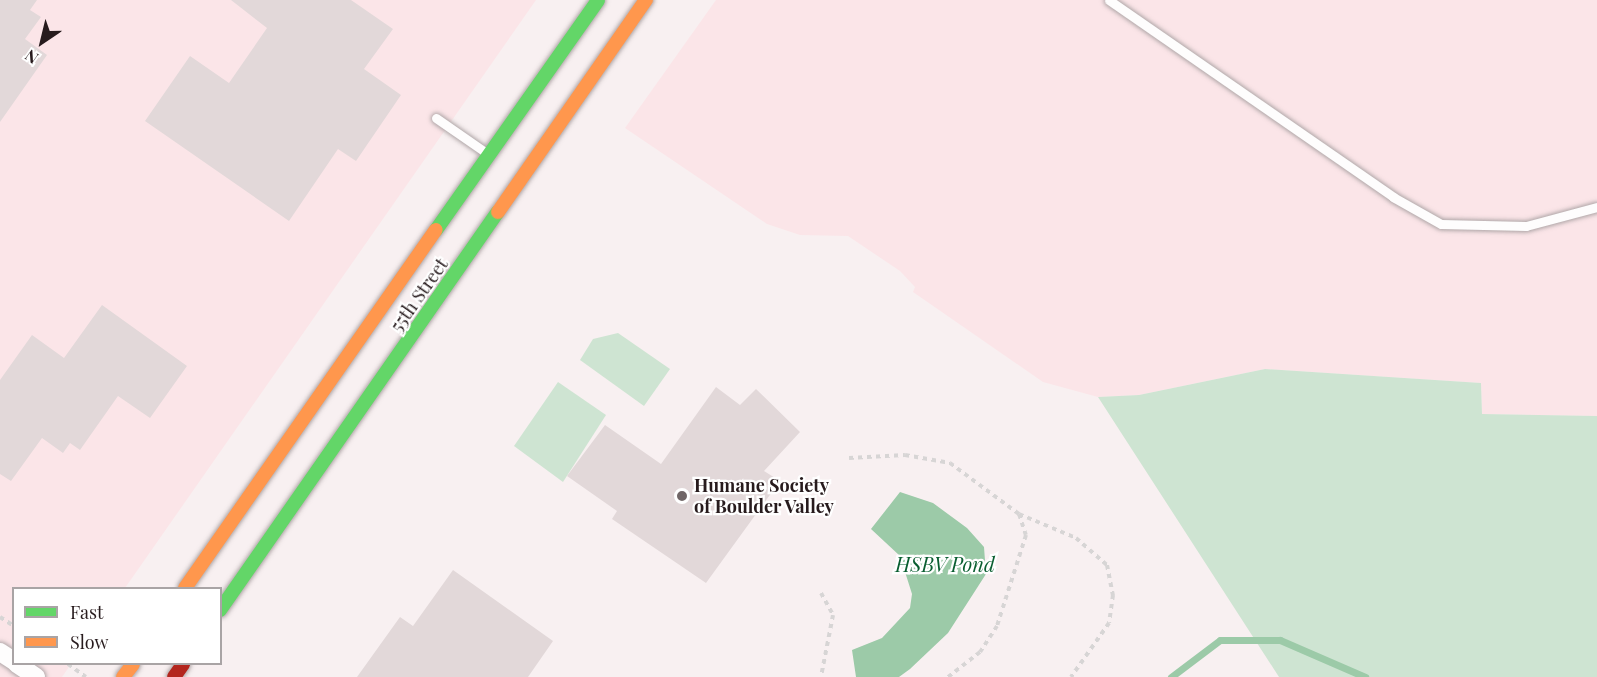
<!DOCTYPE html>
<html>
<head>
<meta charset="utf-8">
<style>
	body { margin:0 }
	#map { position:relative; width:1597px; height:677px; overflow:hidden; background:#f8f0f1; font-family:"Playfair Display",serif }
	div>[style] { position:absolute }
	.built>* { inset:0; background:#fbe5e8 }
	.green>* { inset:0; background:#cee4d2 }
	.water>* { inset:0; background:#9ccaa8 }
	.stream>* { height:7px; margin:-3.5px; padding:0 3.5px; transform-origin:3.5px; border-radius:3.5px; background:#9ccaa8 }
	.building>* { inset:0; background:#e2d8d9 }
	.path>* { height:4px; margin-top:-2px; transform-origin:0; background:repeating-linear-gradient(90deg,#d7d5d5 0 4.5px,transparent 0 9px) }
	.roads { filter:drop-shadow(0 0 2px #b0a7a8) drop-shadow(0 0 2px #b0a7a8) }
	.lane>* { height:9px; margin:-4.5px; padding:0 4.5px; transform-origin:4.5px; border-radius:4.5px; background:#fefdfd }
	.street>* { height:18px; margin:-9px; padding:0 9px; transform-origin:9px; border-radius:9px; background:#fefdfd }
	.fast>* { height:14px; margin:-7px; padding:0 7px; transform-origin:7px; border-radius:7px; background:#63d668 }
	.slow>* { height:14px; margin:-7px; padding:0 7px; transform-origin:7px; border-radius:7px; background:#ff974d }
	.jam>* { height:14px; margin:-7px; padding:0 7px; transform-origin:7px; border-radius:7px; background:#b3261e }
	.dots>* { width:16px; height:16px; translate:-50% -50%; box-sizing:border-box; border:3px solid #fff; border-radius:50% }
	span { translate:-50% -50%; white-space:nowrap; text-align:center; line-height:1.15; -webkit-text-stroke:4.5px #fff; paint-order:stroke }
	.street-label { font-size:18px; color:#271b1d }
	.poi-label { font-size:18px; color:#271b1d; font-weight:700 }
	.left { translate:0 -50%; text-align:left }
	.water-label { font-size:20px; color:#095e30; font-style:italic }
	.legend { position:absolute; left:12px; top:587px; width:210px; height:78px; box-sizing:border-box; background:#fff; border:2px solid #a9a4a5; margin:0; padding:8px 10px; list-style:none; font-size:18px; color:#271b1d }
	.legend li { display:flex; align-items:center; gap:12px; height:30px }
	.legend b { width:30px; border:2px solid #a9a4a5 }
	.north { position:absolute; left:12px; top:12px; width:60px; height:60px; -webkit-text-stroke:4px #fff; paint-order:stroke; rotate:215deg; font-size:16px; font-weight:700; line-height:24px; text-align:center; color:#271b1d }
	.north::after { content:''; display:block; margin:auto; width:21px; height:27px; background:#271b1d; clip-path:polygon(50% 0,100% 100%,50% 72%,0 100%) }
</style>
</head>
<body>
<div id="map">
	<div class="built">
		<div style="clip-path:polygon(0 0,536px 0,125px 588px,14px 588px,14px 664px,71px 664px,62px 677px,0 677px)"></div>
		<div style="clip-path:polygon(716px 0,1597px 0,1597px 416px,1482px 414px,1481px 383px,1265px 369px,1139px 395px,1098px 397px,1043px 382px,913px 292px,915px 287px,900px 271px,848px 236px,800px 235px,767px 224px,625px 128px)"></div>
	</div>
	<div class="green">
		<div style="clip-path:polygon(618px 333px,670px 369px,644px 406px,580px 360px,593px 339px)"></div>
		<div style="clip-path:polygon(1265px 369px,1481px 383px,1482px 414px,1597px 416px,1597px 677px,1279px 677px,1098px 397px,1139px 395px)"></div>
		<div style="clip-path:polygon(558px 382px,606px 415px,563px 482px,514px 446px)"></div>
	</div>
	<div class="water">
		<div style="clip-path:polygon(900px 492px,933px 503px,967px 528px,984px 547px,986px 574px,948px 633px,910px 669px,899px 677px,856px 677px,852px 650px,882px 638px,910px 608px,912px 594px,900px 556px,871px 529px)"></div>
	</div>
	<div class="stream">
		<div style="left:1171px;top:677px;width:61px;rotate:-37.1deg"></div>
		<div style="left:1220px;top:640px;width:60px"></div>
		<div style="left:1280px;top:640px;width:93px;rotate:23.5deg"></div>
	</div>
	<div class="building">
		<div style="clip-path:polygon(0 0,37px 0,30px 10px,41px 17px,25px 39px,47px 55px,0 122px)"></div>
		<div style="clip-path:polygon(231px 0,351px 0,393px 29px,364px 69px,401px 95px,356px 161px,338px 149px,289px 221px,145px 121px,190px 56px,229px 83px,267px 28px)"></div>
		<div style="clip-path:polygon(102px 305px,187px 366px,150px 418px,118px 396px,80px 450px,70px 443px,63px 453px,42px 438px,11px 481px,0 474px,0 380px,32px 335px,64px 358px)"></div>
		<div style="clip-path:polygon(716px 387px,740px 405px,756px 389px,800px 432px,764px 471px,780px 481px,706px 583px,612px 519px,617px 511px,567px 476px,605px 425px,661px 464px)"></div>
		<div style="clip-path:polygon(453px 570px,553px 641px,528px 677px,357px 677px,400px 617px,413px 626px)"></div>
	</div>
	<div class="path">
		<div style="left:849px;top:458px;width:56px;rotate:-3.1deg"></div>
		<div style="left:905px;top:455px;width:46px;rotate:10.1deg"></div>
		<div style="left:950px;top:463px;width:86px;rotate:36.5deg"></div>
		<div style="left:1019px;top:514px;width:22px;rotate:72deg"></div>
		<div style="left:1026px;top:535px;width:96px;rotate:107.7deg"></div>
		<div style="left:997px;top:626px;width:31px;rotate:123deg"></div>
		<div style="left:980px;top:652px;width:41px;rotate:142deg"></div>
		<div style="left:1019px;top:514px;width:62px;rotate:22.8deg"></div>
		<div style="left:1076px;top:538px;width:41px;rotate:41.1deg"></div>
		<div style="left:1107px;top:565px;width:31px;rotate:79deg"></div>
		<div style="left:1113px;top:595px;width:28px;rotate:98deg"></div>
		<div style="left:1109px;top:623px;width:66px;rotate:125.1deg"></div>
		<div style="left:821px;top:593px;width:25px;rotate:61deg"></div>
		<div style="left:833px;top:615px;width:63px;rotate:101deg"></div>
		<div style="left:0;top:617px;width:17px;rotate:33deg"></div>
		<div style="left:68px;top:664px;width:22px;rotate:36deg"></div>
	</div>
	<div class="roads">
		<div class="lane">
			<div style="left:1109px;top:0;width:346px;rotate:34.7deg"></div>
			<div style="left:1393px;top:197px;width:55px;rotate:29.4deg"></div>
			<div style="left:1441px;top:224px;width:85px;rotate:1.3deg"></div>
			<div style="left:1526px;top:226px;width:73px;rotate:-15deg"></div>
			<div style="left:436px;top:118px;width:63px;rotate:34.7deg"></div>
		</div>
		<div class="street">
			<div style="left:0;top:652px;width:17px;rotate:33deg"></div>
			<div style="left:17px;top:664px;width:23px;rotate:34deg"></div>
		</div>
		<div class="fast">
			<div style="left:436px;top:230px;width:281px;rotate:-54.8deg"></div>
			<div style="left:220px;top:610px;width:485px;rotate:-55.1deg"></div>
		</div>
		<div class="slow">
			<div style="left:498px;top:212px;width:259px;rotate:-55.1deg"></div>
			<div style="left:185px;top:588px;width:437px;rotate:-55deg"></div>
			<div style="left:123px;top:677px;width:16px;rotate:-52deg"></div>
		</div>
		<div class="jam">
			<div style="left:174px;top:677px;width:16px;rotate:-55deg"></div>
		</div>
	</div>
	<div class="dots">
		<div style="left:682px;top:496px;background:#706667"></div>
	</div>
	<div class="street-label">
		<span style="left:419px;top:295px;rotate:-55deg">55th Street</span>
	</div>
	<div class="poi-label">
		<span class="left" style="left:694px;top:496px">Humane Society<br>of Boulder Valley</span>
	</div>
	<div class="water-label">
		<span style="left:945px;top:563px">HSBV Pond</span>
	</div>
	<ul class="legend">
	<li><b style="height:8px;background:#63d668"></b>Fast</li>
	<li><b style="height:8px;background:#ff974d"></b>Slow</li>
	</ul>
	<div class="north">N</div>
</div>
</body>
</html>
